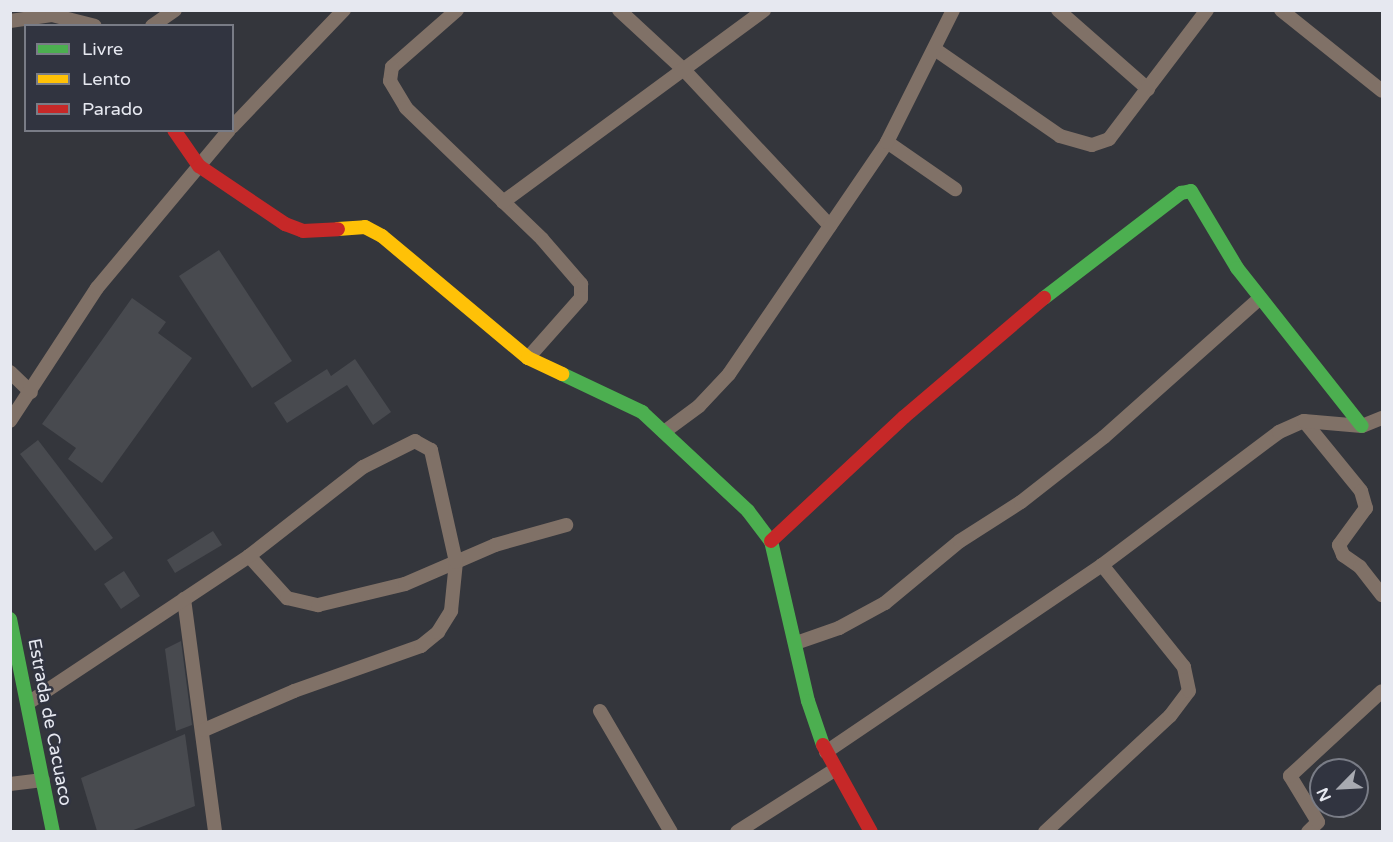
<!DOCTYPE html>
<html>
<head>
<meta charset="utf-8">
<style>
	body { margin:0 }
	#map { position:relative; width:1393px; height:842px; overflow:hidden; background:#34363c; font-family:"Varela Round",sans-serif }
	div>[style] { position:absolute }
	.building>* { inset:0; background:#484a4f }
	.street>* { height:14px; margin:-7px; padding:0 7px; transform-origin:7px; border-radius:7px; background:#807167 }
	.fast>* { height:14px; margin:-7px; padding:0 7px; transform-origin:7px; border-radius:7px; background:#4caf50 }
	.slow>* { height:14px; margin:-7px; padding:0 7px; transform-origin:7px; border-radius:7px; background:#ffc107 }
	.jam>* { height:14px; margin:-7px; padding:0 7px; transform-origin:7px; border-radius:7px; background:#c62828 }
	span { translate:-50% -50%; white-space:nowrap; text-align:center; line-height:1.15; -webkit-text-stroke:5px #313440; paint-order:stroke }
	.street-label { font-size:18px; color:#e6e8f0 }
	.frame { position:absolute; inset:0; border:12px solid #e6e8f0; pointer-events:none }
	.legend { position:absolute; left:24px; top:24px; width:210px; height:108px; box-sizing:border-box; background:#313440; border:2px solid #797c86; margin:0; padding:8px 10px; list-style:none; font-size:18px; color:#e6e8f0 }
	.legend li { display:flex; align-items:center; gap:12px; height:30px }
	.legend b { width:30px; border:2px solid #797c86 }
	.north { position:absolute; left:1309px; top:758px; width:60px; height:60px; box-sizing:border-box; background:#313440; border:2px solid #797c86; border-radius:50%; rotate:246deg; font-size:16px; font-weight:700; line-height:24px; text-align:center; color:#e6e8f0 }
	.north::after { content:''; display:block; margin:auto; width:21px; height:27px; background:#a8aab1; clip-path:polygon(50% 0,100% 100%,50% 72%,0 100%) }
</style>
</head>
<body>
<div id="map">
	<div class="building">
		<div style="clip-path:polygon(219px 250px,292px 361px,252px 388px,179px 276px)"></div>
		<div style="clip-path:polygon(132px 298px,166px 322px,158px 333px,192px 358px,102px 483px,68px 459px,76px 448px,42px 424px)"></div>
		<div style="clip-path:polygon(355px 359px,391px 412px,373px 425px,347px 385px,287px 423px,274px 403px,327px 369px,331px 376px)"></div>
		<div style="clip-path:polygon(38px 440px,113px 538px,95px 551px,20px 454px)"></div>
		<div style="clip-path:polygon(213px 531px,222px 545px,175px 573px,167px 560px)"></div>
		<div style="clip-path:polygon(124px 571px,140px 596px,121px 609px,104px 584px)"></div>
		<div style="clip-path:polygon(181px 641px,192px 725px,176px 731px,165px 649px)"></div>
		<div style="clip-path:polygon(185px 734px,195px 806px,131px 831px,97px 831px,81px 778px)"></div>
	</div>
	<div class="street">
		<div style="left:457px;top:10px;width:86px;rotate:138.8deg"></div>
		<div style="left:392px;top:67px;width:14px;rotate:98deg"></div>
		<div style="left:390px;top:81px;width:31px;rotate:59deg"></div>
		<div style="left:406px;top:108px;width:189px;rotate:43.9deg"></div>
		<div style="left:542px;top:239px;width:60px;rotate:49.1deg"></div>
		<div style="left:581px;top:284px;width:14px;rotate:90deg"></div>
		<div style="left:581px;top:298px;width:80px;rotate:131.5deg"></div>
		<div style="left:619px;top:10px;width:90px;rotate:42.7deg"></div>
		<div style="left:685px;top:71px;width:212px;rotate:46.9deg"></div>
		<div style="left:1058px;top:10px;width:120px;rotate:41.3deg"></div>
		<div style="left:1281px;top:10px;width:129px;rotate:38.7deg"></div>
		<div style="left:10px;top:21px;width:42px;rotate:-8.1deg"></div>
		<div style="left:52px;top:15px;width:44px;rotate:14.3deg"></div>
		<div style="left:152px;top:26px;width:28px;rotate:-35deg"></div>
		<div style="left:936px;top:50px;width:151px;rotate:34.7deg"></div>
		<div style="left:1060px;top:136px;width:33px;rotate:16deg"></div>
		<div style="left:1092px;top:145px;width:18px;rotate:-19deg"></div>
		<div style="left:1109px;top:139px;width:162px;rotate:-52.8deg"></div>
		<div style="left:232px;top:127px;width:162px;rotate:-46.3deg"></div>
		<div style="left:887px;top:142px;width:83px;rotate:34.7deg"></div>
		<div style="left:503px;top:202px;width:324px;rotate:-36.3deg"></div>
		<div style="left:10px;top:372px;width:29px;rotate:44deg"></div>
		<div style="left:10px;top:421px;width:159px;rotate:-56.8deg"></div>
		<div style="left:97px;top:288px;width:206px;rotate:-50.1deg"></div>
		<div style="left:1304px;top:421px;width:90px;rotate:50.8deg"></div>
		<div style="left:1361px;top:491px;width:18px;rotate:74deg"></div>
		<div style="left:1366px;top:508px;width:46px;rotate:126.1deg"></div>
		<div style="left:1339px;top:545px;width:11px;rotate:68deg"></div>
		<div style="left:1343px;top:555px;width:21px;rotate:35deg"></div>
		<div style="left:1360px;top:567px;width:36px;rotate:52deg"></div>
		<div style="left:664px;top:432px;width:44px;rotate:-36.6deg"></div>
		<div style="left:699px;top:406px;width:44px;rotate:-46.8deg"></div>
		<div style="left:729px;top:374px;width:281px;rotate:-55.7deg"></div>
		<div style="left:887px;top:142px;width:148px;rotate:-63.4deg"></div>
		<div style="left:184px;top:599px;width:235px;rotate:82.4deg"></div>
		<div style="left:796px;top:643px;width:46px;rotate:-19.2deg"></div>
		<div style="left:839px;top:628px;width:52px;rotate:-28.5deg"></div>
		<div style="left:885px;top:603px;width:97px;rotate:-39.6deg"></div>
		<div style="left:960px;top:541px;width:72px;rotate:-32.6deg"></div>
		<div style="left:1021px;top:502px;width:105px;rotate:-38.1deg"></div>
		<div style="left:1104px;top:437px;width:209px;rotate:-41.7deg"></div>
		<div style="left:28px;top:703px;width:265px;rotate:-33.6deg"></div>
		<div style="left:249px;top:556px;width:57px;rotate:47.9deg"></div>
		<div style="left:287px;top:598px;width:32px;rotate:13deg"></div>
		<div style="left:318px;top:605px;width:89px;rotate:-13.6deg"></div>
		<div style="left:405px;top:584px;width:98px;rotate:-23.4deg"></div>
		<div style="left:495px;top:545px;width:74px;rotate:-15.7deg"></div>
		<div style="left:600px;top:711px;width:140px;rotate:59.6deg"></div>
		<div style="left:204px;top:730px;width:98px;rotate:-23.4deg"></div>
		<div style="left:294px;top:691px;width:135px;rotate:-19.5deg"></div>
		<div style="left:421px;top:646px;width:22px;rotate:-39deg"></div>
		<div style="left:438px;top:632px;width:25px;rotate:-58deg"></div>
		<div style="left:451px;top:611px;width:49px;rotate:-84.2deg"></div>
		<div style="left:456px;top:562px;width:115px;rotate:-102.6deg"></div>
		<div style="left:431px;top:450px;width:18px;rotate:-151deg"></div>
		<div style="left:415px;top:441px;width:58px;rotate:153.4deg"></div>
		<div style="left:363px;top:467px;width:145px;rotate:142deg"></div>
		<div style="left:826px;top:752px;width:333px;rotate:-34.1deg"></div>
		<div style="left:1102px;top:565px;width:221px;rotate:-36.9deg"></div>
		<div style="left:1279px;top:432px;width:27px;rotate:-24deg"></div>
		<div style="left:1304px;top:421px;width:58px;rotate:4.9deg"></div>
		<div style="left:1362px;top:426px;width:22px;rotate:-22deg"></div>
		<div style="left:10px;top:784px;width:33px;rotate:-7deg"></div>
		<div style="left:737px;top:832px;width:117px;rotate:-32.5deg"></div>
		<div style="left:1045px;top:832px;width:171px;rotate:-42.9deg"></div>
		<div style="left:1170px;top:716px;width:31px;rotate:-53deg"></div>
		<div style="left:1189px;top:691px;width:25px;rotate:-102deg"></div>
		<div style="left:1184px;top:667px;width:131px;rotate:-128.8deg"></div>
		<div style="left:1308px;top:832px;width:14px;rotate:-45deg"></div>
		<div style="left:1318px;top:822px;width:54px;rotate:-121.3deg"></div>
		<div style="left:1290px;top:776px;width:125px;rotate:-42.7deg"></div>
	</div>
	<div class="fast">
		<div style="left:1044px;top:298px;width:173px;rotate:-37.5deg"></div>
		<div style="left:1181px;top:193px;width:10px;rotate:-11deg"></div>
		<div style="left:1191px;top:191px;width:90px;rotate:59.1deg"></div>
		<div style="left:1237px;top:268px;width:201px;rotate:51.7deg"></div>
		<div style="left:562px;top:374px;width:89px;rotate:25.4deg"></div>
		<div style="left:642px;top:412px;width:145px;rotate:43deg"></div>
		<div style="left:748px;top:511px;width:38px;rotate:53deg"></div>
		<div style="left:771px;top:541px;width:164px;rotate:77deg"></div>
		<div style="left:808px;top:701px;width:46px;rotate:71.2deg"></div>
		<div style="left:10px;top:619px;width:217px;rotate:78.6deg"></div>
	</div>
	<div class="slow">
		<div style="left:338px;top:229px;width:27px;rotate:-4deg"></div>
		<div style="left:365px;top:227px;width:19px;rotate:28deg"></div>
		<div style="left:382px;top:236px;width:190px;rotate:39.9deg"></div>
		<div style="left:528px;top:358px;width:38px;rotate:25deg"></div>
	</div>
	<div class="jam">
		<div style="left:174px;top:130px;width:44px;rotate:55.2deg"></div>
		<div style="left:199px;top:166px;width:104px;rotate:34deg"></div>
		<div style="left:285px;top:224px;width:19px;rotate:21deg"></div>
		<div style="left:303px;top:231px;width:35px;rotate:-3deg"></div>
		<div style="left:771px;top:541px;width:182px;rotate:-43deg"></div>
		<div style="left:904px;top:417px;width:184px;rotate:-40.4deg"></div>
		<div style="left:823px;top:745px;width:99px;rotate:61.1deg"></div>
	</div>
	<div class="street-label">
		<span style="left:50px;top:722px;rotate:79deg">Estrada de Cacuaco</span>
	</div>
	<div class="frame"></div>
	<ul class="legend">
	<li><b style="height:8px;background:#4caf50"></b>Livre</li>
	<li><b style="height:8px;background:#ffc107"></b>Lento</li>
	<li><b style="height:8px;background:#c62828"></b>Parado</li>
	</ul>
	<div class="north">N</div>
</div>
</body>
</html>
